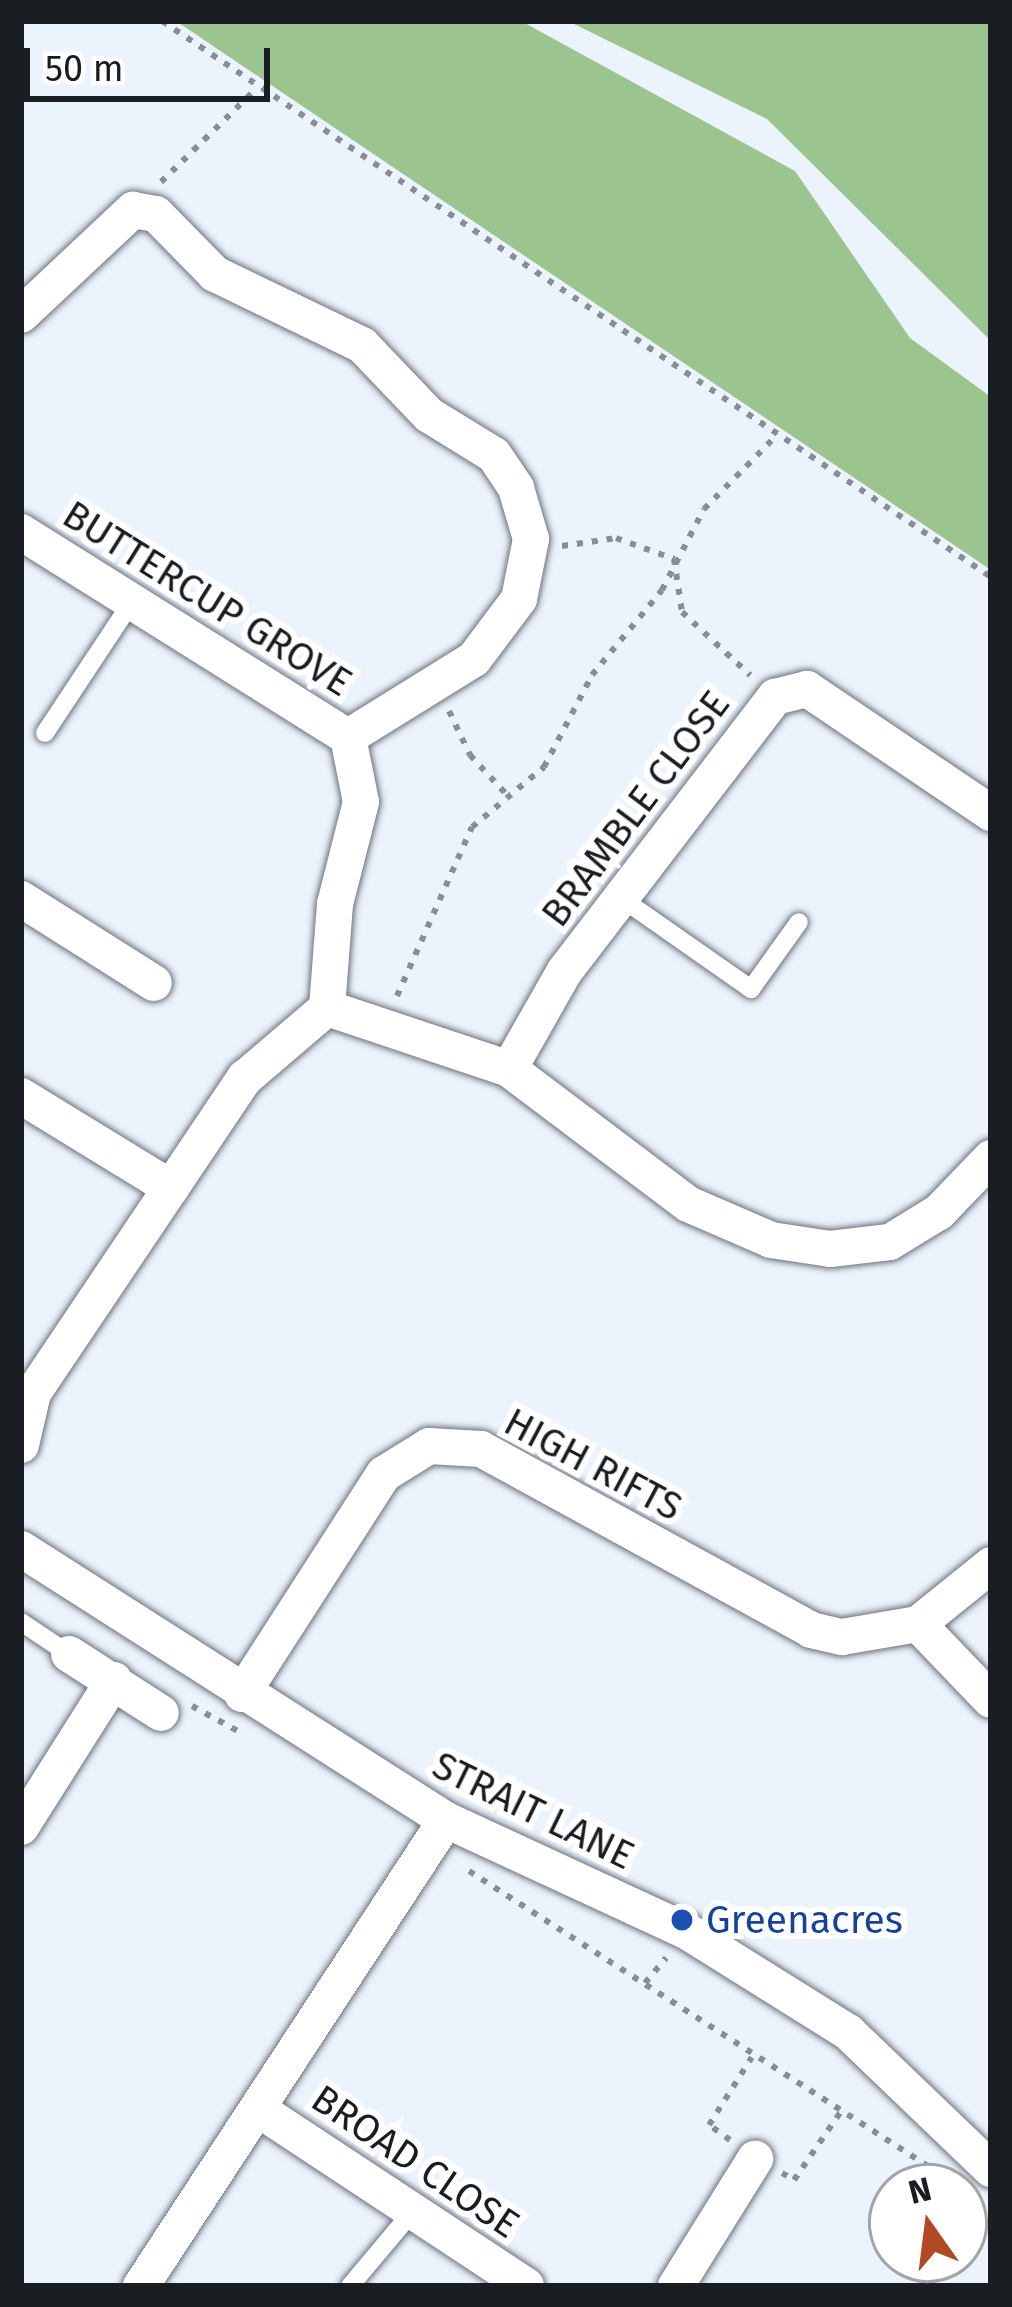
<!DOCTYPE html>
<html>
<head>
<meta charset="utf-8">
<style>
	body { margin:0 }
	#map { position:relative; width:1012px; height:2307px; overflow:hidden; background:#ebf3fd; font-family:"Fira Sans",sans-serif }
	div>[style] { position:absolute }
	.forest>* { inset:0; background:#9bc48e }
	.path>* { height:6px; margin-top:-3px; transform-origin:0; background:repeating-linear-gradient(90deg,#898e96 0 6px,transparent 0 15px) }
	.roads { filter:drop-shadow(0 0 3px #6e747d) drop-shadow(0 0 3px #6e747d) }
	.lane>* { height:18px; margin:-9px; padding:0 9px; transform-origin:9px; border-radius:9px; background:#fff }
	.street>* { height:36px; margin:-18px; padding:0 18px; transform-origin:18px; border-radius:18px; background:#fff }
	.dots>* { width:33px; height:33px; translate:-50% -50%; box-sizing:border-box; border:6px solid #fff; border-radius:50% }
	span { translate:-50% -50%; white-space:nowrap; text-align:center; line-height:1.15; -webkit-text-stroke:12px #fff; paint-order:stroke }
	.street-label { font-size:39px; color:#191c20 }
	.transit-label { font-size:39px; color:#164399 }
	.left { translate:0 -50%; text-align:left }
	.frame { position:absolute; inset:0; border:24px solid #191c20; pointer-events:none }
	.north { position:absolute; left:868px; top:2163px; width:120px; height:120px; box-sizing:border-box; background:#fff; border:3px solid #a3a4a6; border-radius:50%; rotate:346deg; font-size:33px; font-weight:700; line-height:48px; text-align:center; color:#191c20 }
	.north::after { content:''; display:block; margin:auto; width:42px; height:54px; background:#b04924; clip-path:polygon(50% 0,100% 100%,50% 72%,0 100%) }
	.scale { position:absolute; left:24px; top:48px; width:246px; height:54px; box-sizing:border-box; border:6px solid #191c20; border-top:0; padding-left:15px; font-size:36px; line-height:42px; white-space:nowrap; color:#191c20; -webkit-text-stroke:9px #fff; paint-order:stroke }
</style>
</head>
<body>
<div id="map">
	<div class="forest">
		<div style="clip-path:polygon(176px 21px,521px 21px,795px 171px,910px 338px,991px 397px,991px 570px)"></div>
		<div style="clip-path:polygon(568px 21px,991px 21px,991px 341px,767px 119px)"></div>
	</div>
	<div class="path">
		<div style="left:162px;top:21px;width:998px;rotate:33.85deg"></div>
		<div style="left:161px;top:182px;width:134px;rotate:-44.4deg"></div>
		<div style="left:562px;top:546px;width:55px;rotate:-8.4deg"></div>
		<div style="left:616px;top:538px;width:62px;rotate:19.9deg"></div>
		<div style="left:674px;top:559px;width:54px;rotate:81.4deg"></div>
		<div style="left:682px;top:612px;width:93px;rotate:42.8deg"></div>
		<div style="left:449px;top:711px;width:49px;rotate:64.5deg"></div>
		<div style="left:470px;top:755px;width:56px;rotate:47.2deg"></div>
		<div style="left:397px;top:996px;width:185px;rotate:-66.1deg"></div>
		<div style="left:472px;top:827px;width:94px;rotate:-39.8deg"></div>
		<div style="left:544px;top:767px;width:104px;rotate:-62.4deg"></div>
		<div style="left:592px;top:675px;width:110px;rotate:-50.5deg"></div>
		<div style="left:662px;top:590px;width:91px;rotate:-62.6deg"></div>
		<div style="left:704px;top:509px;width:104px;rotate:-45.4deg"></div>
		<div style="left:192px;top:1706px;width:52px;rotate:28.5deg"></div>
		<div style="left:469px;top:1871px;width:569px;rotate:32.74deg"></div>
		<div style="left:645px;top:1983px;width:33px;rotate:-50deg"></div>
		<div style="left:730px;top:2140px;width:26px;rotate:-144deg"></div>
		<div style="left:709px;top:2125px;width:80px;rotate:-57.7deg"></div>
		<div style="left:782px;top:2173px;width:14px;rotate:30deg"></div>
		<div style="left:794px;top:2180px;width:85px;rotate:-55.6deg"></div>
	</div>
	<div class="roads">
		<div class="lane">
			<div style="left:45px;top:733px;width:159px;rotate:-56.5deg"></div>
			<div style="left:621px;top:898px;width:159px;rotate:35deg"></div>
			<div style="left:751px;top:989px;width:82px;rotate:-54.4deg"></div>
			<div style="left:21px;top:1622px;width:58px;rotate:33.7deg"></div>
			<div style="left:350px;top:2286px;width:98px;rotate:-50deg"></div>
		</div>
		<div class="street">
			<div style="left:21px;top:315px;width:154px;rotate:-43.2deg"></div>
			<div style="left:133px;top:210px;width:23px;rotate:10deg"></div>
			<div style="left:156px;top:214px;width:84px;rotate:45.5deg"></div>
			<div style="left:215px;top:274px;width:163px;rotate:25.8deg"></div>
			<div style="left:362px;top:345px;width:97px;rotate:46.3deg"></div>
			<div style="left:429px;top:415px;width:76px;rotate:31.6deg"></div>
			<div style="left:494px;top:455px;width:40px;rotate:56deg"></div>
			<div style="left:516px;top:488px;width:53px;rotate:73.6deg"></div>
			<div style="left:531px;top:539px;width:61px;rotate:101.3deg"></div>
			<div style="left:519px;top:599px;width:75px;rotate:126.9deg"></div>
			<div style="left:474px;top:659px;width:148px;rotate:148.2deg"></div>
			<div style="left:21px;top:532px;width:386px;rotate:32.1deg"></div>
			<div style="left:348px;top:737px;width:66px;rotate:78.7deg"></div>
			<div style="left:361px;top:802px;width:105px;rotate:104.3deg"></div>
			<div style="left:335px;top:904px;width:104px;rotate:94.4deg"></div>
			<div style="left:21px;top:899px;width:157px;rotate:32.3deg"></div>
			<div style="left:327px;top:1008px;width:192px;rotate:18.5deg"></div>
			<div style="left:509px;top:1069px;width:224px;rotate:37deg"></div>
			<div style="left:688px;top:1204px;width:90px;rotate:23.4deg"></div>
			<div style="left:771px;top:1240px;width:60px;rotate:8.7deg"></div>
			<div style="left:830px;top:1249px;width:60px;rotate:-6.7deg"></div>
			<div style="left:890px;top:1242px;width:57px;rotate:-31.5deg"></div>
			<div style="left:939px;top:1212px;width:75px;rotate:-46.1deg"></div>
			<div style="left:509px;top:1069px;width:112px;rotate:-60.4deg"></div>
			<div style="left:564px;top:972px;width:347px;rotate:-52.5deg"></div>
			<div style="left:775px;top:697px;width:33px;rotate:-14deg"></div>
			<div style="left:807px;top:689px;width:222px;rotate:34deg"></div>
			<div style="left:21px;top:1096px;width:176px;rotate:31.5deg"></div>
			<div style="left:21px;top:1445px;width:53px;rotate:-77deg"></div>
			<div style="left:33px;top:1393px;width:380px;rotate:-56.1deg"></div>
			<div style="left:245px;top:1078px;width:108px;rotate:-40.5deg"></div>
			<div style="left:21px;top:1549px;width:504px;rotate:32.52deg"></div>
			<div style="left:446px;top:1820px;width:267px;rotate:24.8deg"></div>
			<div style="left:688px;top:1932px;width:189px;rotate:32deg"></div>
			<div style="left:848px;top:2032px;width:198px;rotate:43.8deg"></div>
			<div style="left:918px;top:1624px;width:105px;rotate:46.2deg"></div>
			<div style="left:69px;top:1654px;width:109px;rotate:32.7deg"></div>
			<div style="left:242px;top:1694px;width:262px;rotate:-57.2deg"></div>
			<div style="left:384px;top:1474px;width:53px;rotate:-31.9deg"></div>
			<div style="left:429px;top:1446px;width:52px;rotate:3.3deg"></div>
			<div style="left:481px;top:1449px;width:376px;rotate:28.7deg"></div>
			<div style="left:811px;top:1630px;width:32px;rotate:13deg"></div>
			<div style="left:842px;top:1637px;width:77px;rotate:-9.7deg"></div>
			<div style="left:918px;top:1624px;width:94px;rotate:-38.9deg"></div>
			<div style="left:21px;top:1827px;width:174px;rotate:-57.7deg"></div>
			<div style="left:258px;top:2109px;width:321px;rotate:33.4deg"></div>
			<div style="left:141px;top:2286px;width:557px;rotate:-56.79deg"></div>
			<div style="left:676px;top:2286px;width:150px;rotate:-58.1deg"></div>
		</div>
	</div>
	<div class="dots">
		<div style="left:682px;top:1920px;background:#1a4fb4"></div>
	</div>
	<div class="street-label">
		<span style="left:207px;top:599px;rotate:32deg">BUTTERCUP GROVE</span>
		<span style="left:636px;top:809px;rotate:-53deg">BRAMBLE CLOSE</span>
		<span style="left:593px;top:1465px;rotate:28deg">HIGH RIFTS</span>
		<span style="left:533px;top:1811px;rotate:26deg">STRAIT LANE</span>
		<span style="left:415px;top:2162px;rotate:34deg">BROAD CLOSE</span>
	</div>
	<div class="transit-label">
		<span class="left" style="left:706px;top:1920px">Greenacres</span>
	</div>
	<div class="frame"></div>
	<div class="north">N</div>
	<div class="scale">50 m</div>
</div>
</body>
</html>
